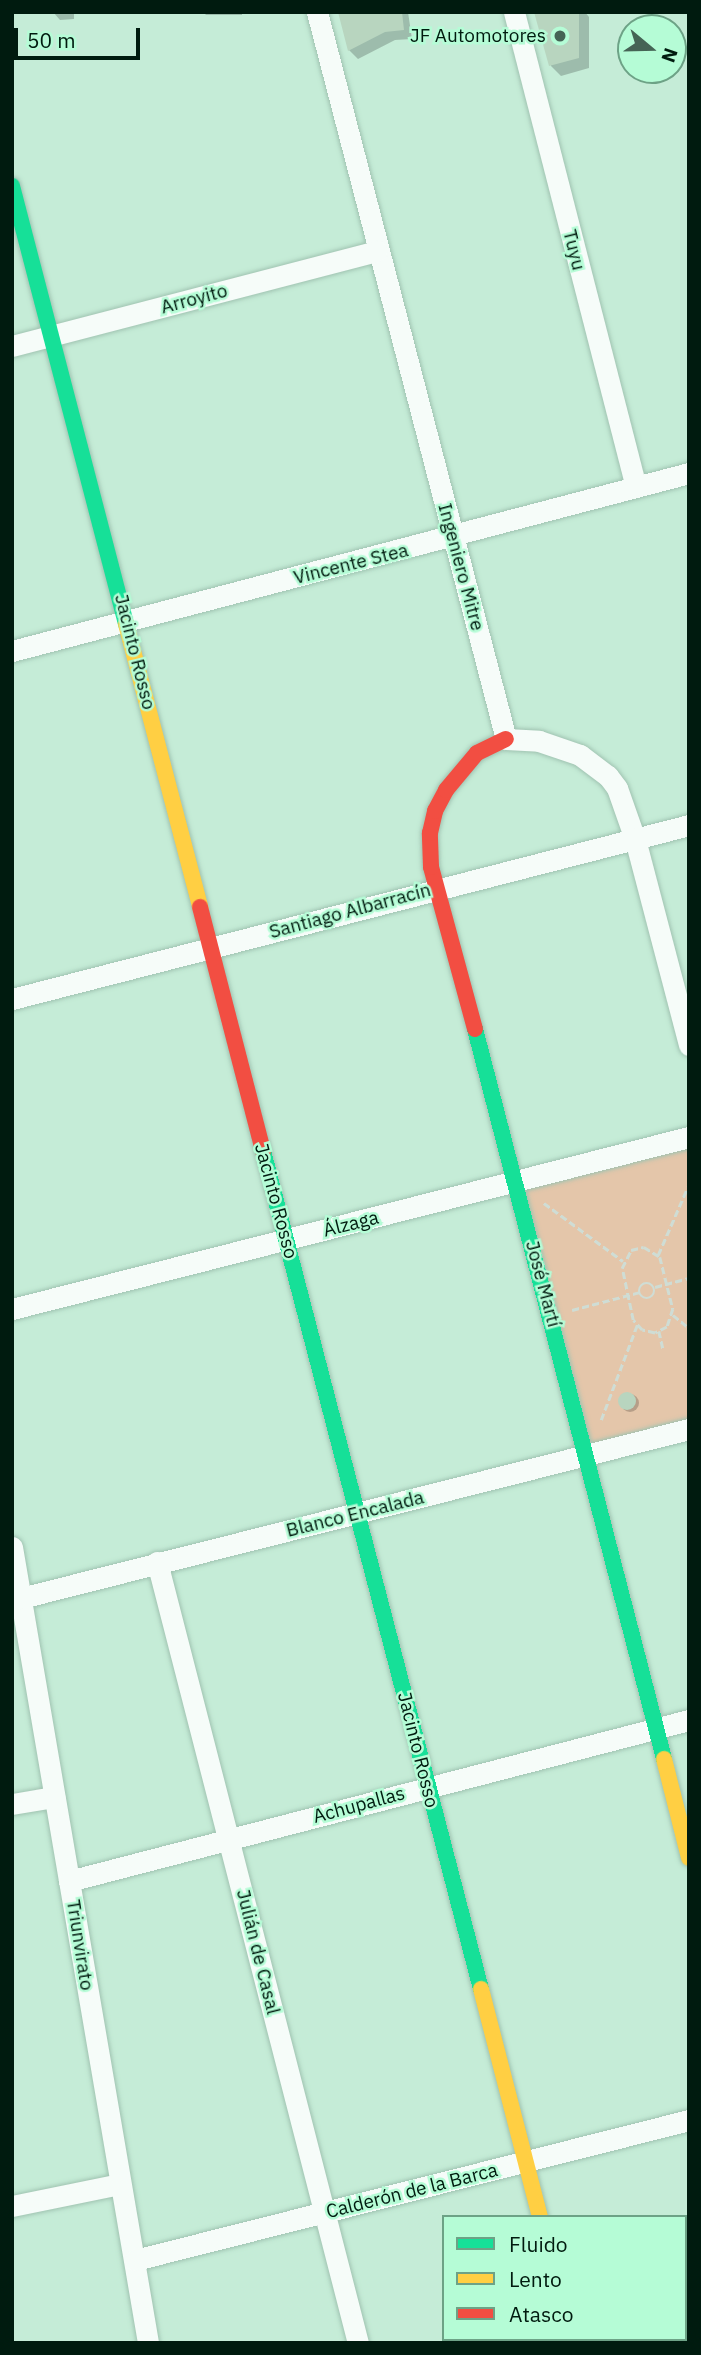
<!DOCTYPE html>
<html>
<head>
<meta charset="utf-8">
<style>
	body { margin:0 }
	#map { position:relative; width:701px; height:2355px; overflow:hidden; background:#c5ecd7; font-family:"IBM Plex Sans",sans-serif }
	div>[style] { position:absolute }
	.green>* { inset:0; background:#e4c6aa }
	.shadow>* { inset:0; background:#0003 }
	.round { border-radius:50% }
	.building>* { inset:0; background:#b8d5bf }
	.path>* { height:2.5px; margin-top:-1.25px; transform-origin:0; background:repeating-linear-gradient(90deg,#cfddd5 0 7px,transparent 0 10.5px) }
	.path>.ring { margin:-1.25px; padding:0; box-sizing:content-box; background:none; border:2.5px solid #cfddd5; border-radius:50% }
	.roads { filter:drop-shadow(0 0 2px #a0c3b1) drop-shadow(0 0 2px #a0c3b1) }
	.street>* { height:21px; margin:-10.5px; padding:0 10.5px; transform-origin:10.5px; border-radius:10.5px; background:#f6fcf9 }
	.fast>* { height:16px; margin:-8px; padding:0 8px; transform-origin:8px; border-radius:8px; background:#16e098 }
	.slow>* { height:16px; margin:-8px; padding:0 8px; transform-origin:8px; border-radius:8px; background:#ffcf43 }
	.jam>* { height:16px; margin:-8px; padding:0 8px; transform-origin:8px; border-radius:8px; background:#f24e42 }
	.dots>* { width:19px; height:19px; translate:-50% -50%; box-sizing:border-box; border:4px solid #b5fcd6; border-radius:50% }
	span { translate:-50% -50%; white-space:nowrap; text-align:center; line-height:1.15; -webkit-text-stroke:5px #b5fcd6; paint-order:stroke }
	.poi-label { font-size:19px; color:#001b0f }
	.right { translate:-100% -50%; text-align:right }
	.street-label { font-size:19px; color:#001b0f }
	.frame { position:absolute; inset:0; border:14px solid #001b0f; pointer-events:none }
	.legend { position:absolute; left:442px; top:2215px; width:245px; height:126px; box-sizing:border-box; background:#b5fcd6; border:2px solid #6da286; margin:0; padding:9px 12px; list-style:none; font-size:21px; color:#001b0f }
	.legend li { display:flex; align-items:center; gap:14px; height:35px }
	.legend b { width:35px; border:2px solid #6da286 }
	.north { position:absolute; left:617px; top:14px; width:70px; height:70px; box-sizing:border-box; background:#b5fcd6; border:2px solid #6da286; border-radius:50%; rotate:109deg; font-size:19px; font-weight:700; line-height:28px; text-align:center; color:#001b0f }
	.north::after { content:''; display:block; margin:auto; width:24px; height:32px; background:#456455; clip-path:polygon(50% 0,100% 100%,50% 72%,0 100%) }
	.scale { position:absolute; left:14px; top:28px; width:126px; height:32px; box-sizing:border-box; border:4px solid #001b0f; border-top:0; padding-left:9px; font-size:21px; line-height:24px; white-space:nowrap; color:#001b0f; -webkit-text-stroke:5px #b5fcd6; paint-order:stroke }
</style>
</head>
<body>
<div id="map">
	<div class="green">
		<div style="clip-path:polygon(689px 1137px,689px 1429px,587px 1455px,516px 1183px)"></div>
	</div>
	<div class="shadow">
		<div style="clip-path:polygon(53px 12px,74px 12px,74px 19px,60px 20px)"></div>
		<div style="clip-path:polygon(203px 12px,242px 12px,242px 15px,206px 15px)"></div>
		<div style="clip-path:polygon(339px 12px,408px 12px,412px 39px,395px 40px,358px 59px,349px 50px)"></div>
		<div style="clip-path:polygon(538px 12px,585px 12px,589px 17px,589px 68px,561px 76px,551px 66px)"></div>
		<div class="round" style="left:621px;top:1394px;width:18px;height:18px"></div>
	</div>
	<div class="building">
		<div style="clip-path:polygon(338px 12px,402px 12px,404px 30px,385px 32px,348px 51px)"></div>
		<div style="clip-path:polygon(534px 12px,579px 12px,579px 58px,549px 66px)"></div>
		<div class="round" style="left:618px;top:1392px;width:18px;height:18px"></div>
	</div>
	<div class="path">
		<div style="left:544px;top:1203px;width:98px;rotate:36.3deg"></div>
		<div style="left:644px;top:1247px;width:19px;rotate:32deg"></div>
		<div style="left:660px;top:1257px;width:54px;rotate:76deg"></div>
		<div style="left:673px;top:1309px;width:19px;rotate:108deg"></div>
		<div style="left:667px;top:1327px;width:13px;rotate:153deg"></div>
		<div style="left:655px;top:1333px;width:13px;rotate:-167deg"></div>
		<div style="left:642px;top:1330px;width:13px;rotate:-132deg"></div>
		<div style="left:633px;top:1320px;width:53px;rotate:-101.9deg"></div>
		<div style="left:622px;top:1268px;width:20px;rotate:-63deg"></div>
		<div style="left:631px;top:1250px;width:13px;rotate:-13deg"></div>
		<div style="left:658px;top:1255px;width:77px;rotate:-66.4deg"></div>
		<div class="ring" style="left:639px;top:1283px;width:13.5px;height:13.5px"></div>
		<div style="left:655px;top:1287px;width:35px;rotate:-15deg"></div>
		<div style="left:572px;top:1310px;width:70px;rotate:-14.8deg"></div>
		<div style="left:673px;top:1315px;width:21px;rotate:39deg"></div>
		<div style="left:659px;top:1331px;width:18px;rotate:77deg"></div>
		<div style="left:601px;top:1420px;width:102px;rotate:-69.2deg"></div>
	</div>
	<div class="roads">
		<div class="street">
			<div style="left:317px;top:12px;width:751px;rotate:75.43deg"></div>
			<div style="left:506px;top:739px;width:33px;rotate:3deg"></div>
			<div style="left:539px;top:741px;width:43px;rotate:18.9deg"></div>
			<div style="left:580px;top:755px;width:35px;rotate:37deg"></div>
			<div style="left:608px;top:776px;width:15px;rotate:53deg"></div>
			<div style="left:617px;top:788px;width:54px;rotate:70.6deg"></div>
			<div style="left:635px;top:839px;width:213px;rotate:75.3deg"></div>
			<div style="left:514px;top:12px;width:490px;rotate:75.6deg"></div>
			<div style="left:12px;top:346px;width:377px;rotate:-14.6deg"></div>
			<div style="left:12px;top:651px;width:700px;rotate:-14.73deg"></div>
			<div style="left:12px;top:999px;width:699px;rotate:-14.41deg"></div>
			<div style="left:12px;top:1309px;width:699px;rotate:-14.26deg"></div>
			<div style="left:12px;top:1547px;width:808px;rotate:80.3deg"></div>
			<div style="left:157px;top:1562px;width:806px;rotate:75.57deg"></div>
			<div style="left:21px;top:1598px;width:689px;rotate:-14.2deg"></div>
			<div style="left:12px;top:1804px;width:43px;rotate:-9.5deg"></div>
			<div style="left:69px;top:1881px;width:641px;rotate:-14.56deg"></div>
			<div style="left:12px;top:2206px;width:110px;rotate:-11.5deg"></div>
			<div style="left:135px;top:2260px;width:571px;rotate:-14.18deg"></div>
			<div style="left:572px;top:2339px;width:4px;rotate:76deg"></div>
		</div>
		<div class="fast">
			<div style="left:12px;top:186px;width:453px;rotate:75.4deg"></div>
			<div style="left:475px;top:1029px;width:754px;rotate:75.48deg"></div>
			<div style="left:263px;top:1151px;width:866px;rotate:75.42deg"></div>
		</div>
		<div class="slow">
			<div style="left:126px;top:624px;width:293px;rotate:75.3deg"></div>
			<div style="left:664px;top:1759px;width:102px;rotate:75.8deg"></div>
			<div style="left:481px;top:1989px;width:236px;rotate:75.5deg"></div>
		</div>
		<div class="jam">
			<div style="left:200px;top:907px;width:252px;rotate:75.5deg"></div>
			<div style="left:475px;top:1029px;width:168px;rotate:-105.2deg"></div>
			<div style="left:431px;top:867px;width:34px;rotate:-92deg"></div>
			<div style="left:430px;top:833px;width:23px;rotate:-77deg"></div>
			<div style="left:435px;top:811px;width:24px;rotate:-62deg"></div>
			<div style="left:446px;top:790px;width:48px;rotate:-50deg"></div>
			<div style="left:477px;top:753px;width:32px;rotate:-26deg"></div>
		</div>
	</div>
	<div class="dots">
		<div style="left:560px;top:36px;background:#456455"></div>
	</div>
	<div class="poi-label">
		<span class="right" style="left:546px;top:36px">JF Automotores</span>
	</div>
	<div class="street-label">
		<span style="left:574px;top:250px;rotate:76deg">Tuyu</span>
		<span style="left:194px;top:299px;rotate:-15deg">Arroyito</span>
		<span style="left:351px;top:564px;rotate:-14deg">Vincente Stea</span>
		<span style="left:461px;top:567px;rotate:75deg">Ingeniero Mitre</span>
		<span style="left:135px;top:652px;rotate:76deg">Jacinto Rosso</span>
		<span style="left:350px;top:911px;rotate:-15deg">Santiago Albarracín</span>
		<span style="left:276px;top:1201px;rotate:75deg">Jacinto Rosso</span>
		<span style="left:351px;top:1224px;rotate:-14deg">Álzaga</span>
		<span style="left:543px;top:1284px;rotate:75deg">José Martí</span>
		<span style="left:355px;top:1514px;rotate:-14deg">Blanco Encalada</span>
		<span style="left:418px;top:1750px;rotate:76deg">Jacinto Rosso</span>
		<span style="left:359px;top:1805px;rotate:-15deg">Achupallas</span>
		<span style="left:80px;top:1945px;rotate:81deg">Triunvirato</span>
		<span style="left:258px;top:1952px;rotate:76deg">Julián de Casal</span>
		<span style="left:412px;top:2191px;rotate:-14deg">Calderón de la Barca</span>
	</div>
	<div class="frame"></div>
	<ul class="legend">
	<li><b style="height:9px;background:#16e098"></b>Fluido</li>
	<li><b style="height:9px;background:#ffcf43"></b>Lento</li>
	<li><b style="height:9px;background:#f24e42"></b>Atasco</li>
	</ul>
	<div class="north">N</div>
	<div class="scale">50 m</div>
</div>
</body>
</html>
